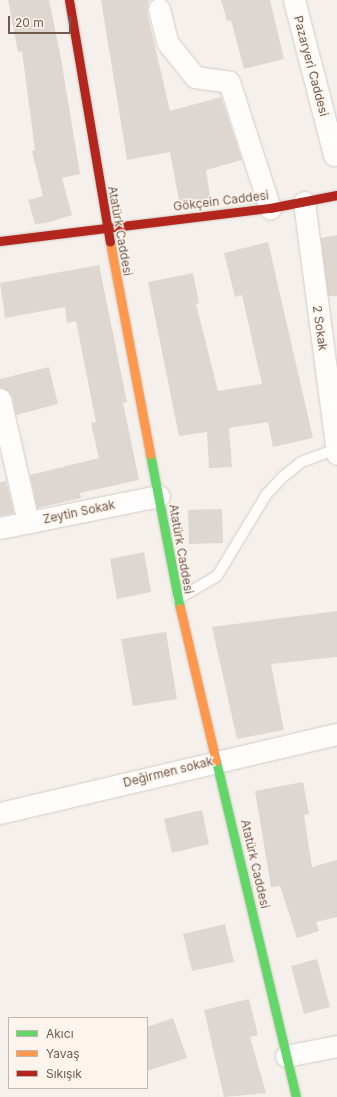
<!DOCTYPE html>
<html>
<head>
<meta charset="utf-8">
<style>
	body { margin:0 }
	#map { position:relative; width:337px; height:1097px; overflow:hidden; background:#f5f0eb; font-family:Inter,sans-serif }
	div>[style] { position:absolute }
	.building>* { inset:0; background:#ded6d1 }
	.roads { filter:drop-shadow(0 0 1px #d2ccc6) drop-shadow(0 0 1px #d2ccc6) }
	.lane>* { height:10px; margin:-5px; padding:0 5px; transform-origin:5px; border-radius:5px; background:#fefdfc }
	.street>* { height:21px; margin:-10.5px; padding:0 10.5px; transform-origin:10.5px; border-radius:10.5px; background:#fefdfc }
	.fast>* { height:9px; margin:-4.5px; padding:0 4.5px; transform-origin:4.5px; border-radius:4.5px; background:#63d668 }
	.slow>* { height:9px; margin:-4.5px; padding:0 4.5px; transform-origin:4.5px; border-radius:4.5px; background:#ff974d }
	.jam>* { height:9px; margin:-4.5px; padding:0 4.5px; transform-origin:4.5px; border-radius:4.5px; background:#b3261e }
	span { translate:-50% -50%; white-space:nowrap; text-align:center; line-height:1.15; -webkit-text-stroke:3px #fdf5ed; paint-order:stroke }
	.street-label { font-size:12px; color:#70594f }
	.legend { position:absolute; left:8px; top:1017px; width:140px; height:72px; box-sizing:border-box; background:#fdf5ed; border:1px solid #c5b7ae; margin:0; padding:5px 7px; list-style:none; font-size:12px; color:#70594f }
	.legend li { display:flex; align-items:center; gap:8px; height:20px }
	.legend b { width:20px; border:1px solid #c5b7ae }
	.scale { position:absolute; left:8px; top:16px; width:63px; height:18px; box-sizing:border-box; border:2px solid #70594f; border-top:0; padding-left:5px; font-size:12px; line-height:14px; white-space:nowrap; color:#70594f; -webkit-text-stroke:3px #fdf5ed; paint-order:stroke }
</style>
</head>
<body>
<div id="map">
	<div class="building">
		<div style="clip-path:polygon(8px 0,49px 0,61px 59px,80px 174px,62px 178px,72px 215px,46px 223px,35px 224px,28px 200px,43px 196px,32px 151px,35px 150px,22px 51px,18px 52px)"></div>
		<div style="clip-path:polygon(101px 0,149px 0,147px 12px,170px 111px,221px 97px,242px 160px,206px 170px,211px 203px,180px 206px,170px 152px,127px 160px)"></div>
		<div style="clip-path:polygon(221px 0,270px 0,284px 59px,244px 69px,231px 20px,227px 21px)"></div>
		<div style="clip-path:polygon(337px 235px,337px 296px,328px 296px,321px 238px)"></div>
		<div style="clip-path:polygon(268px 242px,313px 438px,273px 447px,268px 422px,229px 428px,232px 467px,209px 468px,207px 432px,179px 436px,148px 282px,193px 273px,199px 303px,196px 304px,218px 391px,262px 384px,242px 295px,235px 297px,224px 253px)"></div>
		<div style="clip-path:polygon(99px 265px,127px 402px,123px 403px,139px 480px,80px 493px,81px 498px,37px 508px,30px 475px,99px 458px,91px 423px,96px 422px,76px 321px,67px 323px,65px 307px,5px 318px,0 283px)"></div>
		<div style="clip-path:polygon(49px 367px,58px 404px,16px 415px,12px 396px,0 387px,0 379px)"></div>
		<div style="clip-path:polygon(6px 481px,14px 513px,0 516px,0 482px)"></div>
		<div style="clip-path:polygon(222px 509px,223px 543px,189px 544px,188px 510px)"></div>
		<div style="clip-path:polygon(144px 552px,151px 592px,117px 599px,110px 559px)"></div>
		<div style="clip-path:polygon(337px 611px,337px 657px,271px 664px,284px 730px,237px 739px,212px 627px)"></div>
		<div style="clip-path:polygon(166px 632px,177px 699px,133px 706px,121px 639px)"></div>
		<div style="clip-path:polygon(303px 782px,309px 814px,304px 815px,312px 867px,337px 860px,337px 917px,316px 922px,319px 931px,297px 938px,280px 886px,271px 887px,255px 791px)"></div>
		<div style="clip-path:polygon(202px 810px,209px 844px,172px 853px,164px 819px)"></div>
		<div style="clip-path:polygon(225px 924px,234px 962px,192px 971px,183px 934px)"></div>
		<div style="clip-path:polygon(317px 959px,330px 1007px,304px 1014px,291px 966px)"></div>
		<div style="clip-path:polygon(249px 999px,258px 1035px,250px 1037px,266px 1093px,224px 1097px,204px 1010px)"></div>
		<div style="clip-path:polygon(173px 1018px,187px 1058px,147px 1071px,147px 1027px)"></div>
	</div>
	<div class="roads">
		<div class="lane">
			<div style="left:178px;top:599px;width:45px;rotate:-30.5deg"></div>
			<div style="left:217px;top:576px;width:95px;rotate:-58.8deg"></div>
			<div style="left:266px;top:495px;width:26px;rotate:-47deg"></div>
			<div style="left:284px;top:476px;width:22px;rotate:-39deg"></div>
			<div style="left:301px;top:462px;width:38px;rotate:-20deg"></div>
		</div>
		<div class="street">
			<div style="left:294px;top:0;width:160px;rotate:75.5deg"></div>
			<div style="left:159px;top:9px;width:34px;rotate:76deg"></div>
			<div style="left:167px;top:42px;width:45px;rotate:51.3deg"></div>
			<div style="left:195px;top:77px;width:34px;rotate:8deg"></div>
			<div style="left:229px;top:82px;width:133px;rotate:72deg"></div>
			<div style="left:304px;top:202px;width:254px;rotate:82.5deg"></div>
			<div style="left:0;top:399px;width:126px;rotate:77.2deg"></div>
			<div style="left:0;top:528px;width:162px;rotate:-11.4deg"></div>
			<div style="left:0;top:813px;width:346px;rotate:-13.2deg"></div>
			<div style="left:286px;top:1056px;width:52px;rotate:-11.1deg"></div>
		</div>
		<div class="fast">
			<div style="left:150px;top:454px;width:157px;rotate:79deg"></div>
			<div style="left:216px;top:761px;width:345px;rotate:76.6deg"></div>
		</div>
		<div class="slow">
			<div style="left:110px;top:242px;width:216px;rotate:79.3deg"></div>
			<div style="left:180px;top:608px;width:157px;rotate:76.8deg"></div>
		</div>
		<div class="jam">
			<div style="left:69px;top:0;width:245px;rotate:80.4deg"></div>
			<div style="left:0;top:241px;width:272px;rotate:-7deg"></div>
			<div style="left:270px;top:208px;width:68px;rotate:-11deg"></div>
		</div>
	</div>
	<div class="street-label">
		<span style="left:311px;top:66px;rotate:75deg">Pazaryeri Caddesi</span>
		<span style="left:221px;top:201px;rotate:-7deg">Gökçein Caddesi</span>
		<span style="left:120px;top:231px;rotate:80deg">Atatürk Caddesi</span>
		<span style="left:320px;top:328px;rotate:82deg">2 Sokak</span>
		<span style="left:79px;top:512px;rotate:-12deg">Zeytin Sokak</span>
		<span style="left:181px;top:549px;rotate:80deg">Atatürk Caddesi</span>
		<span style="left:168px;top:772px;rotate:-14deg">Değirmen sokak</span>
		<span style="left:255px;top:864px;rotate:77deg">Atatürk Caddesi</span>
	</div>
	<ul class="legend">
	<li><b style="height:5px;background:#63d668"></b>Akıcı</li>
	<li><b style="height:5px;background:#ff974d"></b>Yavaş</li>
	<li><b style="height:5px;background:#b3261e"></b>Sıkışık</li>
	</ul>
	<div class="scale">20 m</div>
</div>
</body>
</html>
